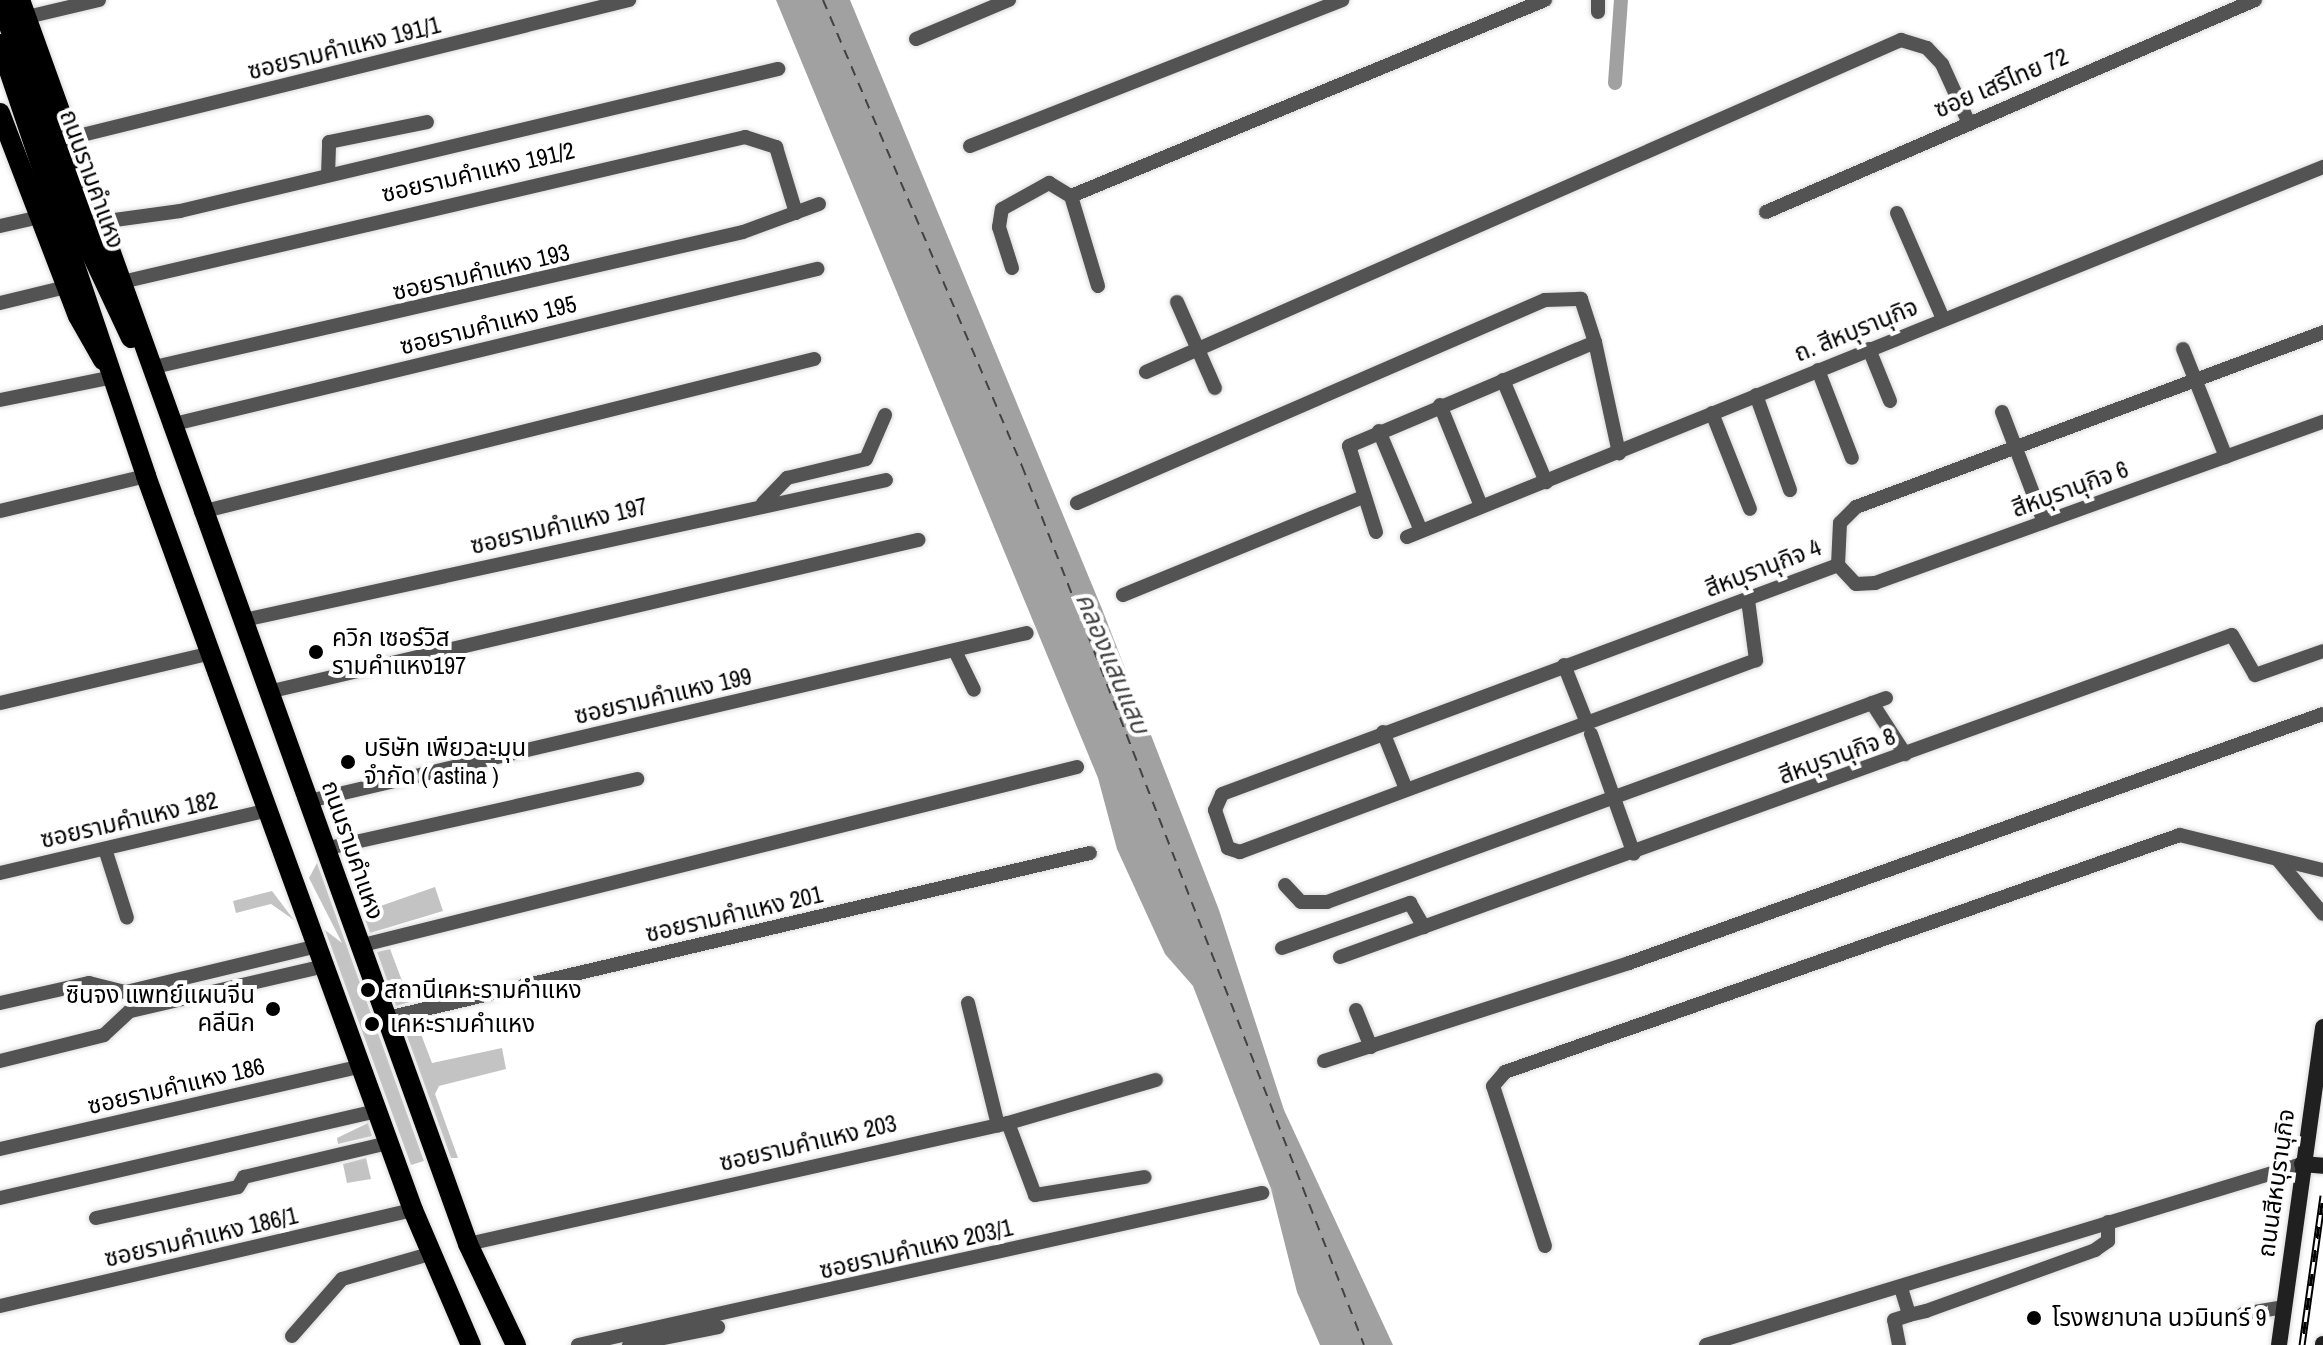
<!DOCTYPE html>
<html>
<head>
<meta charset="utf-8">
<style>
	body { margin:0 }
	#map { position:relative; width:2323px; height:1345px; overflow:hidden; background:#fff; font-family:"Archivo Narrow","Noto Sans Thai",sans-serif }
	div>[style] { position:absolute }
	.water>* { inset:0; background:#a1a1a1 }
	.canal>* { height:14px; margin:-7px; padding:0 7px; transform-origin:7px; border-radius:7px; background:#a1a1a1 }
	.ferry>* { height:2px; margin-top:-1px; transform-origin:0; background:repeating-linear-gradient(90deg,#424242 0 10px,transparent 0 18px) }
	.building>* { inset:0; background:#c3c3c3 }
	.roads { filter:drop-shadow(0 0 2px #dbdbdb) drop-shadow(0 0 2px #dbdbdb) }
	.street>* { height:14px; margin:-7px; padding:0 7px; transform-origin:7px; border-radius:7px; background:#535353 }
	.secondary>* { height:16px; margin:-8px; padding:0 8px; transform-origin:8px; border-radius:8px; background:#202020 }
	.primary>* { height:20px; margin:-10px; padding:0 10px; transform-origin:10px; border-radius:10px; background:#000 }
	.rail>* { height:7px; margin-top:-3.5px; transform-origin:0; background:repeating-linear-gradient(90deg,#fff 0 12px,#000 0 24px); box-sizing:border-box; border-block:2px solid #000 }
	.dots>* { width:22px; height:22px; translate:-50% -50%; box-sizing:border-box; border:4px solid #fff; border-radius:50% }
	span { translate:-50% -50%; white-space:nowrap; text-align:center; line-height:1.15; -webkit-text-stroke:8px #fff; paint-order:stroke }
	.street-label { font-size:24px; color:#000 }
	.poi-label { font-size:24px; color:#000 }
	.left { translate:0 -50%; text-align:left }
	.right { translate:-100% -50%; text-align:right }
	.water-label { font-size:26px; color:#424242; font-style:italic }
</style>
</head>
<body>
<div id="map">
	<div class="water">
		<div style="clip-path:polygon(776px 0,850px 0,1102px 609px,1219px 910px,1284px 1110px,1393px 1345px,1320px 1345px,1297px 1292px,1271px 1189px,1193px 986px,1165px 954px,1117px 849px,1098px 778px)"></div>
	</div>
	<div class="canal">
		<div style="left:1615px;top:83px;width:83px;rotate:-85.9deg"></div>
	</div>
	<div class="ferry">
		<div style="left:823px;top:0;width:507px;rotate:66.88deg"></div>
		<div style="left:1022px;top:466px;width:943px;rotate:68.74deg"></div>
	</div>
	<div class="building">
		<div style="clip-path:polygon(317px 863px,424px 1161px,411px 1165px,325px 930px,342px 943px,309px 878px)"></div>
		<div style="clip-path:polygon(345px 864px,366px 911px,435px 887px,443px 911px,370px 933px)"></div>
		<div style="clip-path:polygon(272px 891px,294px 920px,271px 904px,236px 913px,233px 901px)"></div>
		<div style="clip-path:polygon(390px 949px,410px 1002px,396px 1006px,377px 952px)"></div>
		<div style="clip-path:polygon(416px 1021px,432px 1063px,502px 1048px,506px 1069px,439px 1086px,435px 1094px,458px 1158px,451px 1158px,403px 1025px)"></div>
		<div style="clip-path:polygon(368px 1123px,372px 1136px,338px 1144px,337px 1138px)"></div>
		<div style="clip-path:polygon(366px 1158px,371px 1179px,347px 1183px,343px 1164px)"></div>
	</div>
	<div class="roads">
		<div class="street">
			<div style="left:1598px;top:0;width:12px;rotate:90deg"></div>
			<div style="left:27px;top:17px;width:74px;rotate:-13.3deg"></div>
			<div style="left:916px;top:39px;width:101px;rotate:-22.8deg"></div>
			<div style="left:70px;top:138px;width:576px;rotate:-13.87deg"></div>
			<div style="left:970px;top:146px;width:400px;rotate:-21.4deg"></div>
			<div style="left:328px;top:175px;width:33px;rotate:-88deg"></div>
			<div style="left:329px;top:142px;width:100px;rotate:-11.5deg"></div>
			<div style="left:1766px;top:212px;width:533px;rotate:-23.44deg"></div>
			<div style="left:1897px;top:213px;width:116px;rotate:66.5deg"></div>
			<div style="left:100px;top:222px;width:81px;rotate:-7.8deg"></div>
			<div style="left:180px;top:211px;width:615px;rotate:-13.36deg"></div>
			<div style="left:0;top:226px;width:41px;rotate:-12.7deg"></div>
			<div style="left:1012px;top:268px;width:43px;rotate:-107.6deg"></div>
			<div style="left:999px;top:227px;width:18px;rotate:-81deg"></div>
			<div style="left:1002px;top:209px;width:54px;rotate:-29deg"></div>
			<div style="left:1049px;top:183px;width:26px;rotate:31deg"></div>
			<div style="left:122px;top:282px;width:640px;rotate:-13.1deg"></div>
			<div style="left:745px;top:137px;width:33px;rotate:18deg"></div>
			<div style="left:776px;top:147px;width:69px;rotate:73.1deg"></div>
			<div style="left:1098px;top:286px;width:94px;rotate:-106.7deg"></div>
			<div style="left:1071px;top:196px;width:513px;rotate:-22.47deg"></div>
			<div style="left:1177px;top:302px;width:94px;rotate:66.2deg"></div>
			<div style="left:0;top:303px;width:68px;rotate:-13.6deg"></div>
			<div style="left:1869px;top:349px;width:56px;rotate:68deg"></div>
			<div style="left:2183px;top:349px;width:116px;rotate:68.3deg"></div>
			<div style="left:150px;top:368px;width:608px;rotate:-12.92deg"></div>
			<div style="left:743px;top:232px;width:81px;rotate:-20.2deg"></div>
			<div style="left:1818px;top:370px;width:94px;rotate:68.9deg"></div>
			<div style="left:1146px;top:372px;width:825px;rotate:-23.74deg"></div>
			<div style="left:1901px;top:40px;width:27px;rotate:17deg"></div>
			<div style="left:1927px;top:48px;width:22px;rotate:47deg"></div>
			<div style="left:1942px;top:64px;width:63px;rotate:65.5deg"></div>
			<div style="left:1503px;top:380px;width:111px;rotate:67.1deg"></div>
			<div style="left:1756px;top:395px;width:101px;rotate:70.3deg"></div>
			<div style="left:0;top:400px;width:115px;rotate:-11.5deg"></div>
			<div style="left:1440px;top:405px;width:109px;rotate:67.9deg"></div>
			<div style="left:2002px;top:412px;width:118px;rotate:69.1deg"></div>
			<div style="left:1712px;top:413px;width:103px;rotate:68.4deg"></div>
			<div style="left:170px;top:425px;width:666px;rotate:-13.56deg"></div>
			<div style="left:1379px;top:431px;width:108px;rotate:67.2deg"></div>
			<div style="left:763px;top:503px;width:35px;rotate:-46deg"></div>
			<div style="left:787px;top:478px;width:81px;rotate:-13.5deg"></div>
			<div style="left:866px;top:459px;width:48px;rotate:-66.6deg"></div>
			<div style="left:1077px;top:503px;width:510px;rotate:-23.45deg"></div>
			<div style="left:1545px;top:300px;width:36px;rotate:-2deg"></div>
			<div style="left:1581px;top:299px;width:45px;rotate:72deg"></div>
			<div style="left:0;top:511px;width:150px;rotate:-13.5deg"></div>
			<div style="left:201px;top:512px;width:632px;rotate:-14.01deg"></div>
			<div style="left:1376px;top:532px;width:90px;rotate:-107.4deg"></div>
			<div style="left:1349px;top:446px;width:267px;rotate:-22.9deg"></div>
			<div style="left:1595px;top:342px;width:114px;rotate:77.8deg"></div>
			<div style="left:1407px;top:537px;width:988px;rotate:-22deg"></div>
			<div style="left:1838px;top:565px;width:26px;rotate:47deg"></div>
			<div style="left:1856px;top:584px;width:19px;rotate:-3deg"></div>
			<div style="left:1875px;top:583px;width:476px;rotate:-19.8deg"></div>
			<div style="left:1123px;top:595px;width:259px;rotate:-22.2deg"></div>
			<div style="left:1748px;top:600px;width:61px;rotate:82.4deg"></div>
			<div style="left:1756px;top:660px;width:551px;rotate:159.59deg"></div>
			<div style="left:1240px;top:852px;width:13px;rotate:-162deg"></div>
			<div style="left:1228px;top:848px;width:40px;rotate:-108.9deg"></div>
			<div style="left:1215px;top:810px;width:17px;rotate:-66deg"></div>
			<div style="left:1222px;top:794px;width:657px;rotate:-20.39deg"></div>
			<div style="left:1838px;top:565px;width:42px;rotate:-87.3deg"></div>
			<div style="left:1840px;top:523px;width:23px;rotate:-45deg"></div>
			<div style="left:1856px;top:507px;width:499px;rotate:-20.5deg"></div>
			<div style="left:244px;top:620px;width:657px;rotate:-12.3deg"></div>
			<div style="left:955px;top:651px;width:43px;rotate:64deg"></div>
			<div style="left:1564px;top:665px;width:62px;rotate:68.4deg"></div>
			<div style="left:268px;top:692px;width:668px;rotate:-13.16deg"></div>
			<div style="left:0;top:703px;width:218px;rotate:-13.3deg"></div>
			<div style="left:1872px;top:703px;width:61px;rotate:57.1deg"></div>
			<div style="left:1383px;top:732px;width:61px;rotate:68deg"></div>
			<div style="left:1591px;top:734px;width:127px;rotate:70.3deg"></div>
			<div style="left:309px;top:801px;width:737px;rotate:-13.17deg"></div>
			<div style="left:105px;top:849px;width:72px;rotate:72.3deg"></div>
			<div style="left:324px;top:849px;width:321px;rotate:-12.6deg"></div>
			<div style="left:2278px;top:860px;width:70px;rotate:50.2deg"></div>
			<div style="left:0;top:873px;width:275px;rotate:-13.2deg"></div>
			<div style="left:1285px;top:885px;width:23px;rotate:47deg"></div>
			<div style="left:1301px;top:902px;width:26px"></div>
			<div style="left:1327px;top:902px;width:595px;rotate:-20.05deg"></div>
			<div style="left:359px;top:946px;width:740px;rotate:-14deg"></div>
			<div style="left:1282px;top:948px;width:136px;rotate:-19.4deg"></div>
			<div style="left:1410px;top:903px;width:28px;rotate:60deg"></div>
			<div style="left:1340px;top:957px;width:948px;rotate:-19.85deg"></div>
			<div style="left:2232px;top:635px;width:46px;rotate:60.1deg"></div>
			<div style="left:2255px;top:675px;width:72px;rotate:-19.4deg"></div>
			<div style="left:0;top:1003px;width:91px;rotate:-12.7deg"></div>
			<div style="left:89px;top:983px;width:38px;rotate:14deg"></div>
			<div style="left:126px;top:992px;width:197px;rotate:-13.5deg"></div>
			<div style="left:968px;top:1003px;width:126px;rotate:76.2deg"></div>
			<div style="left:1356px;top:1010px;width:40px;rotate:68deg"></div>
			<div style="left:387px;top:1018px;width:722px;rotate:-13.21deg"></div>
			<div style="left:0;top:1061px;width:107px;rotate:-14deg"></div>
			<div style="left:104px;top:1035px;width:35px;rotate:-43deg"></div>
			<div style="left:130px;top:1011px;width:200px;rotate:-13deg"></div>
			<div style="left:1324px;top:1061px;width:320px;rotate:-17.8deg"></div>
			<div style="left:1629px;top:963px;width:737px;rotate:-19.74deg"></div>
			<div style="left:1008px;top:1123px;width:77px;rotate:69.4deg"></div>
			<div style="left:1035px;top:1195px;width:111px;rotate:-9.3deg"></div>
			<div style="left:0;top:1149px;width:370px;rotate:-12.9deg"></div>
			<div style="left:0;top:1198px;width:387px;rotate:-13deg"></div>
			<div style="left:96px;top:1218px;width:145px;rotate:-12.3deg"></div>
			<div style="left:238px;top:1187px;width:12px;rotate:-59deg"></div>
			<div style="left:244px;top:1177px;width:148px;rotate:-13.3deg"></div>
			<div style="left:468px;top:1244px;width:553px;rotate:-12.63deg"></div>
			<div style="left:1008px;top:1123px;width:154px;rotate:-16.2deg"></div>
			<div style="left:1545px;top:1246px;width:168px;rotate:-108deg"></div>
			<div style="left:1493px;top:1086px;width:18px;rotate:-49deg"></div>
			<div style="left:1505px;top:1072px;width:715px;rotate:-19.35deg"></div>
			<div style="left:2180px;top:835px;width:147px;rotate:13.8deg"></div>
			<div style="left:1901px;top:1288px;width:28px;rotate:73deg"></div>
			<div style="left:1909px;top:1315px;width:17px;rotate:-13deg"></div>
			<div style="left:1926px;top:1311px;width:180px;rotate:-19.8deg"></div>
			<div style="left:2095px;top:1250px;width:16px;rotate:-35deg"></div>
			<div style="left:2108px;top:1241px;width:19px;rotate:-90deg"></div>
			<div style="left:0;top:1306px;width:424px;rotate:-13.1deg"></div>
			<div style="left:2243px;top:1314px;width:42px;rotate:-9.7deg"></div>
			<div style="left:292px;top:1336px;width:76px;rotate:-48.7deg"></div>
			<div style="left:342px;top:1279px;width:91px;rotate:-16deg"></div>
			<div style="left:578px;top:1345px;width:701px;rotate:-12.53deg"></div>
			<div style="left:629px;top:1345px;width:91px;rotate:-11.4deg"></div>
			<div style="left:1706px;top:1345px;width:623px;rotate:-16.89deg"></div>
			<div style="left:1899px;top:1345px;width:25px;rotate:-101deg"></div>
			<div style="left:1894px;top:1320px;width:16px;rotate:-18deg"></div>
		</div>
		<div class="secondary">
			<div style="left:2302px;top:1164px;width:21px;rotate:5deg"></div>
			<div style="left:2279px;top:1345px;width:321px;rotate:-82.1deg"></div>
			<div style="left:2323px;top:1345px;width:1px;rotate:-90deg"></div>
		</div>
		<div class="primary">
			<div style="left:20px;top:0;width:1322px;rotate:70.19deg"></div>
			<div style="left:468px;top:1244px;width:112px;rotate:64.6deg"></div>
			<div style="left:0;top:1px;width:268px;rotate:70.1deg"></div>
			<div style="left:91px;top:253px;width:94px;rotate:64.8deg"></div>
			<div style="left:0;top:44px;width:456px;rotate:71.3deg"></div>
			<div style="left:146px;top:476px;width:781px;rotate:70.01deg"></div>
			<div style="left:413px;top:1210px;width:147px;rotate:66.8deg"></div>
			<div style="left:0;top:113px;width:217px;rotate:69deg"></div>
			<div style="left:78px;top:316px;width:51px;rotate:60.4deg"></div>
		</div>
	</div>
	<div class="rail">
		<div style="left:2302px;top:1345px;width:151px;rotate:-82deg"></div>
	</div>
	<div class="dots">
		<div style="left:316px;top:652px;background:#000"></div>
		<div style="left:348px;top:762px;background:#000"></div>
		<div style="left:368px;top:990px;background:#000"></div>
		<div style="left:273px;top:1009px;background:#000"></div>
		<div style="left:372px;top:1024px;background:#000"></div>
		<div style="left:2034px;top:1318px;background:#000"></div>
	</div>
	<div class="street-label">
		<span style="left:344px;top:48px;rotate:-14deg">ซอยรามคำแหง 191/1</span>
		<span style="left:2001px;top:83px;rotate:-23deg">ซอย เสรีไทย 72</span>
		<span style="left:478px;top:172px;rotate:-13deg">ซอยรามคำแหง 191/2</span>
		<span style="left:92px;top:179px;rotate:70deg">ถนนรามคำแหง</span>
		<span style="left:481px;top:272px;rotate:-13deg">ซอยรามคำแหง 193</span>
		<span style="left:488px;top:325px;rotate:-14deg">ซอยรามคำแหง 195</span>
		<span style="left:1856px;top:330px;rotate:-22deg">ถ. สีหบุรานุกิจ</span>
		<span style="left:2070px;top:489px;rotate:-20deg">สีหบุรานุกิจ 6</span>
		<span style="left:559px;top:526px;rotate:-13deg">ซอยรามคำแหง 197</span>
		<span style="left:1763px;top:568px;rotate:-21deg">สีหบุรานุกิจ 4</span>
		<span style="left:663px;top:696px;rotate:-13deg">ซอยรามคำแหง 199</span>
		<span style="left:1837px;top:756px;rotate:-20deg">สีหบุรานุกิจ 8</span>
		<span style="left:129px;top:820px;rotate:-13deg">ซอยรามคำแหง 182</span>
		<span style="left:353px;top:850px;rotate:71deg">ถนนรามคำแหง</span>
		<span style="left:734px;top:914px;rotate:-13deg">ซอยรามคำแหง 201</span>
		<span style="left:176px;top:1086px;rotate:-13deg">ซอยรามคำแหง 186</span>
		<span style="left:808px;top:1143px;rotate:-13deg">ซอยรามคำแหง 203</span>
		<span style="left:2276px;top:1183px;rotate:-82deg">ถนนสีหบุรานุกิจ</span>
		<span style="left:201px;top:1237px;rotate:-13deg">ซอยรามคำแหง 186/1</span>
		<span style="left:916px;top:1249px;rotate:-13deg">ซอยรามคำแหง 203/1</span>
	</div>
	<div class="poi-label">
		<span class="left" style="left:332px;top:652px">ควิก เซอร์วิส<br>รามคำแหง197</span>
		<span class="left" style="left:364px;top:762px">บริษัท เพียวละมุน<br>จำกัด ( astina )</span>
		<span class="left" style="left:384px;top:990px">สถานีเคหะรามคำแหง</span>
		<span class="right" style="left:255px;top:1009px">ซินจง แพทย์แผนจีน<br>คลีนิก</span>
		<span class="left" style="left:390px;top:1024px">เคหะรามคำแหง</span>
		<span class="left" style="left:2052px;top:1318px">โรงพยาบาล นวมินทร์ 9</span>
	</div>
	<div class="water-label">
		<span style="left:1113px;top:663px;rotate:67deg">คลองแสนแสบ</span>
	</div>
</div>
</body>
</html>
